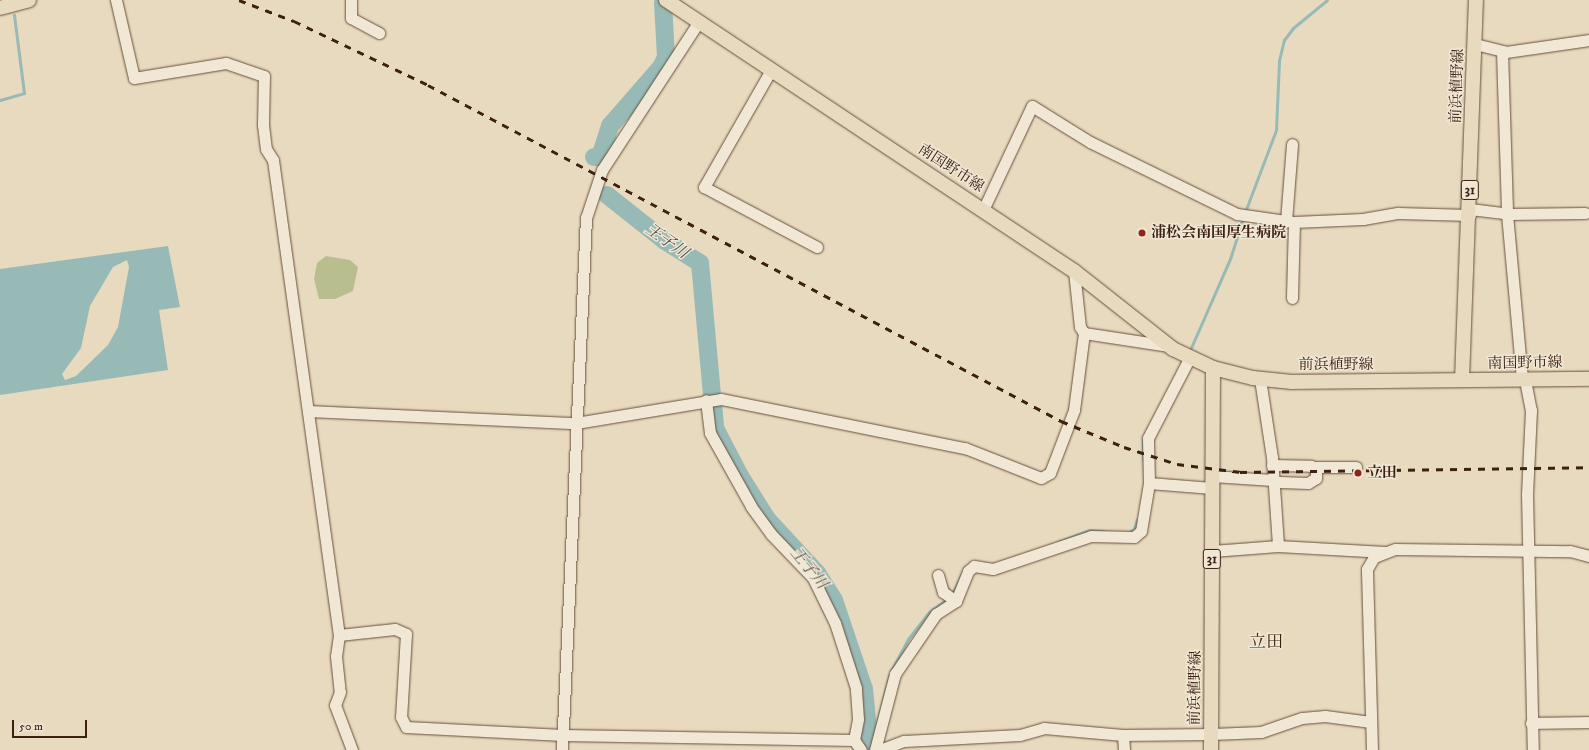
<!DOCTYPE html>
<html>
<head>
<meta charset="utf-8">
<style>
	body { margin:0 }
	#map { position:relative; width:1589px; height:750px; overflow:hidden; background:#e8dabe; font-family:"IM FELL DW Pica","Noto Serif JP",serif }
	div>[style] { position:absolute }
	.green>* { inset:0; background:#b9be8f }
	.water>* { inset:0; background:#98bab6 }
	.stream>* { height:3px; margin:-1.5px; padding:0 1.5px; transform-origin:1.5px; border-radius:1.5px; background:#98bab6 }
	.river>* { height:18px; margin:-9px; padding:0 9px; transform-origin:9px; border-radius:9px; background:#98bab6 }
	.roads { filter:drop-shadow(0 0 1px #674e3d) drop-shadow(0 0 1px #674e3d) }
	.minor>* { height:11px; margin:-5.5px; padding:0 5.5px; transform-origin:5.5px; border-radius:5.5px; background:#f0e7d5 }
	.major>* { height:14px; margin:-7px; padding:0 7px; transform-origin:7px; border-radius:7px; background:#e8dabe }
	.rail>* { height:3px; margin-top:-1.5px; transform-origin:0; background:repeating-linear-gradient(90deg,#3c2012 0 7px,transparent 0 14px) }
	.dots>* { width:11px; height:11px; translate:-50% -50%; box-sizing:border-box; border:2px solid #f0e7d5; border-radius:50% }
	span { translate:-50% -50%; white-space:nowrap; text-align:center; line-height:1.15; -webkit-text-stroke:3px #f0e7d5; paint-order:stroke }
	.shield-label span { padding:1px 3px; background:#f0e7d5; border:1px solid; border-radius:3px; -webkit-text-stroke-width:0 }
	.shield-label { font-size:14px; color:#3c2012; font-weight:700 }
	.street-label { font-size:15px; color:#3c2012 }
	.poi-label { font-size:15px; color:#3c2012; font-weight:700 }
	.left { translate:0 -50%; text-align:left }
	.water-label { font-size:16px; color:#584e43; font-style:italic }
	.quarter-label { font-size:17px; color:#3c2012 }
	.scale { position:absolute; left:12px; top:720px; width:75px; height:18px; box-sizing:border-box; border:2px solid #3c2012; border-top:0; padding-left:5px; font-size:12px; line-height:14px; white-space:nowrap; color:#3c2012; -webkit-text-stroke:3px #f0e7d5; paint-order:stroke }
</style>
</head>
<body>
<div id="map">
	<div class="green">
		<div style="clip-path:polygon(326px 256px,350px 260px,358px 267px,353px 291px,335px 299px,319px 299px,314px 279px,317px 263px)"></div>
	</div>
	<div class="water">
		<div style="clip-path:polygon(evenodd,168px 246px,180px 307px,159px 310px,168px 370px,0 395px,0 269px,168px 246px,127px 260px,129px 267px,118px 327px,108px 345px,76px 376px,65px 380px,62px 374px,81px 348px,90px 306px,113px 267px,127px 260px)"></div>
	</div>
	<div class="stream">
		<div style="left:0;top:100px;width:25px;rotate:-16deg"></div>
		<div style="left:24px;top:93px;width:79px;rotate:-97.3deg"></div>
		<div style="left:1245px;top:212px;width:88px;rotate:-69.3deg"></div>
		<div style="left:1276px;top:130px;width:70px;rotate:-87.5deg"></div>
		<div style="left:1279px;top:60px;width:21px;rotate:-76deg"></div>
		<div style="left:1284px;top:40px;width:15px;rotate:-53deg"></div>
		<div style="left:1293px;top:28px;width:44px;rotate:-39.5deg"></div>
		<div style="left:1190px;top:350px;width:99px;rotate:-66.3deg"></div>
		<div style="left:1230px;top:259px;width:43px;rotate:-72.4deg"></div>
		<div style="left:1143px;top:438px;width:22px;rotate:90deg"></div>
		<div style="left:1127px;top:533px;width:8px;rotate:-30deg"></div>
		<div style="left:1134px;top:529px;width:10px;rotate:-73deg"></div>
		<div style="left:1058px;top:542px;width:34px;rotate:-21deg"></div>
		<div style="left:1090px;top:530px;width:14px;rotate:4deg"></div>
		<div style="left:891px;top:671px;width:36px;rotate:-62deg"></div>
		<div style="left:908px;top:639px;width:34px;rotate:-52deg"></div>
		<div style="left:929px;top:612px;width:27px;rotate:-36deg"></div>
		<div style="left:951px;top:596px;width:32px;rotate:-64deg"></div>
		<div style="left:877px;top:723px;width:49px;rotate:-75.7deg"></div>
		<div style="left:864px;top:749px;width:12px;rotate:-35deg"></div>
	</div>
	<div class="river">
		<div style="left:594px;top:157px;width:6px"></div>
		<div style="left:600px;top:157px;width:33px;rotate:-72deg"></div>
		<div style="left:610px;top:126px;width:79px;rotate:-49.1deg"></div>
		<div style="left:662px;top:66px;width:10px;rotate:-66deg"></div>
		<div style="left:666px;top:57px;width:54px;rotate:-93.2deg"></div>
		<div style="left:607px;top:195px;width:74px;rotate:38.4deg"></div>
		<div style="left:665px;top:241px;width:41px;rotate:32.2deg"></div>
		<div style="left:700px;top:263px;width:133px;rotate:84.8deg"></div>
		<div style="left:713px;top:403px;width:25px;rotate:85deg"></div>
		<div style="left:715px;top:428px;width:54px;rotate:62.5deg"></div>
		<div style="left:740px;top:476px;width:51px;rotate:57.9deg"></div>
		<div style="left:767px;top:519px;width:74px;rotate:47.2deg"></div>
		<div style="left:817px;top:573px;width:32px;rotate:58deg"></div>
		<div style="left:834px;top:600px;width:94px;rotate:71.4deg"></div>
		<div style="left:864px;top:689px;width:41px;rotate:84.4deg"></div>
		<div style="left:868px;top:730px;width:20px;rotate:101deg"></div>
	</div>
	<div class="roads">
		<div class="minor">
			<div style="left:116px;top:0;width:80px;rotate:77deg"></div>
			<div style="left:134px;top:78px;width:93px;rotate:-9.3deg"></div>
			<div style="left:226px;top:63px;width:40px;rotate:18.9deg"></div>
			<div style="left:264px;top:76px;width:49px;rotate:91.2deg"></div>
			<div style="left:263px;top:125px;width:24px;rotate:83deg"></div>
			<div style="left:266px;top:149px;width:13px;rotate:58deg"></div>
			<div style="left:273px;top:160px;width:480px;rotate:82.1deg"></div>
			<div style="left:339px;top:635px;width:21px;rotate:98deg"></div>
			<div style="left:336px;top:656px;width:36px;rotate:84deg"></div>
			<div style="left:340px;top:692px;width:14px;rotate:111deg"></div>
			<div style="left:335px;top:705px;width:48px;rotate:69.3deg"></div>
			<div style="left:351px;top:0;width:18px;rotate:90deg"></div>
			<div style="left:351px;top:18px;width:32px;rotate:28deg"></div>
			<div style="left:1475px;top:44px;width:32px;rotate:14deg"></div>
			<div style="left:1506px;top:52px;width:84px;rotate:-8.2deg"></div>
			<div style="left:1502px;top:51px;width:163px;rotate:88.2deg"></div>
			<div style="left:1507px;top:214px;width:167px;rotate:84.8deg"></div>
			<div style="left:771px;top:70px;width:135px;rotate:119.8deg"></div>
			<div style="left:704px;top:187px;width:128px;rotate:28deg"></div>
			<div style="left:1470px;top:209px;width:38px;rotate:7deg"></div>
			<div style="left:1508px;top:214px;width:77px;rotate:-0.7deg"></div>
			<div style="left:983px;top:210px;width:115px;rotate:-64.8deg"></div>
			<div style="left:1032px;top:106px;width:68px;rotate:31.8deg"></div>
			<div style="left:1090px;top:142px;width:164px;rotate:26.1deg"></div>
			<div style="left:1237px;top:214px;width:58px;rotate:8deg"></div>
			<div style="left:1294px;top:222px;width:69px;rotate:-2.5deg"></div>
			<div style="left:1363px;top:219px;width:36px;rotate:-10deg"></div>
			<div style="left:1398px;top:213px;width:72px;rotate:1.6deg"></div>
			<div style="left:1286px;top:221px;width:77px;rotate:-85.5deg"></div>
			<div style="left:1074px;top:271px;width:56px;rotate:83.9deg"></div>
			<div style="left:1080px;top:327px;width:7px;rotate:56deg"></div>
			<div style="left:1084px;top:333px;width:86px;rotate:8.7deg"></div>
			<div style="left:1292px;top:298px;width:76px;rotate:-88.5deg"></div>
			<div style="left:1260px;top:379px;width:79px;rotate:81.3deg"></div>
			<div style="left:1272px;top:457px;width:89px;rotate:86.1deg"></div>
			<div style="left:1525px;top:380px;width:31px;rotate:79deg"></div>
			<div style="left:1531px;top:410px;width:84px;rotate:92.7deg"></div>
			<div style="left:1527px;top:494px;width:256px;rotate:88.7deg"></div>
			<div style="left:308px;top:411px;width:268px;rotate:2.6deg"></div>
			<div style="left:576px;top:423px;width:147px;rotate:-9.4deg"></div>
			<div style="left:721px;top:399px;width:249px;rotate:11.4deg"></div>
			<div style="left:965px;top:448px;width:82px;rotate:21.5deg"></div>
			<div style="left:1041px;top:478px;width:10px;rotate:-29deg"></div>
			<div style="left:1050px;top:473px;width:67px;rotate:-69.1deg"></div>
			<div style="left:1074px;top:410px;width:78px;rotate:-82.6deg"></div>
			<div style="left:1272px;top:465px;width:39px;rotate:1deg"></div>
			<div style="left:1311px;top:466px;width:6px;rotate:39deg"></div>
			<div style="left:1316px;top:470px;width:8px;rotate:90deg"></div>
			<div style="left:1316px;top:478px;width:9px;rotate:148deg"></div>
			<div style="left:1308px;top:483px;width:35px;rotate:-178deg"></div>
			<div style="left:1315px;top:467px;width:41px"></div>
			<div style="left:1212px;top:476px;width:61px;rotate:3.8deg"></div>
			<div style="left:1149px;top:483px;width:45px;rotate:-91.3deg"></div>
			<div style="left:1148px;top:438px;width:91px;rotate:-62.6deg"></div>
			<div style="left:1212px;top:551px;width:66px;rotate:-4.3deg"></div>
			<div style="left:1278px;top:546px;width:107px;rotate:3.2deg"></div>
			<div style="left:938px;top:575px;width:18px;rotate:74deg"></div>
			<div style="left:943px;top:592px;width:16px;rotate:35deg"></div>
			<div style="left:339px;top:635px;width:56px;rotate:-6.1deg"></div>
			<div style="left:395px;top:629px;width:12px;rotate:24deg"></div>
			<div style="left:406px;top:634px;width:83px;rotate:93.4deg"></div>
			<div style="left:401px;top:717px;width:11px;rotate:63deg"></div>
			<div style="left:406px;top:727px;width:157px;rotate:2.9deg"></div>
			<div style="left:563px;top:735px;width:291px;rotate:1deg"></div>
			<div style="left:854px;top:740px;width:21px;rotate:-79deg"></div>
			<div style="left:858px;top:719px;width:31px;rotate:-94deg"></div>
			<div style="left:856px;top:688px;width:68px;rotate:-107.9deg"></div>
			<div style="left:835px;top:623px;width:50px;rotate:-116.1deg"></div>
			<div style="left:813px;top:578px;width:61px;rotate:-133.7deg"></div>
			<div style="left:771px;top:534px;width:34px;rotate:-126deg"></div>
			<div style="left:751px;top:506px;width:84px;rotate:-119.3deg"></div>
			<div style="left:710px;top:433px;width:33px;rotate:-97deg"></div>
			<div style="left:1531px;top:723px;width:58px;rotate:-1deg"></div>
			<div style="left:1123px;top:735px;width:15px;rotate:86deg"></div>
			<div style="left:854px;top:740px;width:12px;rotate:55deg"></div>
			<div style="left:562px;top:750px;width:533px;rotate:-87.42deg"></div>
			<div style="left:586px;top:218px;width:51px;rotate:-71.6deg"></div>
			<div style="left:602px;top:170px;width:178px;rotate:-56.9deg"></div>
			<div style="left:875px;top:750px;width:79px;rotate:-75.3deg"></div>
			<div style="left:895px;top:674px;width:73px;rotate:-55.7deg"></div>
			<div style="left:936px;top:614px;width:24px;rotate:-33deg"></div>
			<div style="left:956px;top:601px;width:32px;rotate:-68deg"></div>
			<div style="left:968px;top:571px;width:8px;rotate:-40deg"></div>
			<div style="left:974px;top:566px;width:19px;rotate:9deg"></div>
			<div style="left:993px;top:569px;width:103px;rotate:-18.6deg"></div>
			<div style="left:1091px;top:536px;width:43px;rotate:1.3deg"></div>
			<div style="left:1134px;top:537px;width:9px;rotate:-41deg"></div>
			<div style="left:1141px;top:531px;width:49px;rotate:-80.5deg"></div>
			<div style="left:1149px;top:483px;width:63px;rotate:4.5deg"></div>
			<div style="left:880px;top:750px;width:26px;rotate:-21deg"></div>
			<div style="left:904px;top:741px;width:116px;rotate:-3deg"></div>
			<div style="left:1020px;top:735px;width:25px;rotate:-16deg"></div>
			<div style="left:1044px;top:728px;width:79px;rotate:5.1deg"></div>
			<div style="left:1123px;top:735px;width:89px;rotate:-0.6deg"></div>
			<div style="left:1212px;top:734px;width:49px;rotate:-2.3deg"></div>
			<div style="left:1261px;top:732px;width:43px;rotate:-18.9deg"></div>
			<div style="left:1302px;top:718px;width:23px;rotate:-5deg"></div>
			<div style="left:1325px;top:716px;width:46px;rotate:7.4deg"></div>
			<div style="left:1372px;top:750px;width:181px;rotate:-91.6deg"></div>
			<div style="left:1367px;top:569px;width:14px;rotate:-60deg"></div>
			<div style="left:1374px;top:557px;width:22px;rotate:-21deg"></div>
			<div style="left:1395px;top:549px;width:175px;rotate:0.7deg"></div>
			<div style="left:1570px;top:551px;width:20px;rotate:15deg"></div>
		</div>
		<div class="major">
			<div style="left:666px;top:0;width:490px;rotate:33.6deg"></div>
			<div style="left:1074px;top:271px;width:126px;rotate:38.2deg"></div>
			<div style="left:1173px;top:349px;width:44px;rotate:25.4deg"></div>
			<div style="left:1213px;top:368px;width:41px;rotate:14deg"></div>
			<div style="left:1253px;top:378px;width:39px;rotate:6deg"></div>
			<div style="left:1292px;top:382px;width:297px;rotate:-0.6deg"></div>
			<div style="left:0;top:8px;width:30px;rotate:-15deg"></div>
			<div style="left:1462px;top:380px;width:380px;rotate:-87.9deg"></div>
			<div style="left:1211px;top:750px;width:382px;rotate:-89.7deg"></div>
		</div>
	</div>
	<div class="rail">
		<div style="left:239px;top:0;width:59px;rotate:20.9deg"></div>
		<div style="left:294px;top:21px;width:148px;rotate:25.5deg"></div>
		<div style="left:428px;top:85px;width:717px;rotate:27.96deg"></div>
		<div style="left:1061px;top:421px;width:68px;rotate:22.4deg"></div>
		<div style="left:1124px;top:447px;width:56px;rotate:17.8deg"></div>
		<div style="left:1177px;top:464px;width:64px;rotate:7.2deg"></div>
		<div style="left:1240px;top:472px;width:349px;rotate:-0.8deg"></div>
	</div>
	<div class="dots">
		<div style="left:1142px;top:233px;background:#8f2418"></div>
		<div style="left:1358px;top:473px;background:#8f2418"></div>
	</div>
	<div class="shield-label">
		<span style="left:1470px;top:190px">31</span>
		<span style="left:1212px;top:559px">31</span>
	</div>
	<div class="street-label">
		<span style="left:1457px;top:86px;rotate:-88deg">前浜植野線</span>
		<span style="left:951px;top:168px;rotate:33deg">南国野市線</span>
		<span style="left:1525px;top:363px;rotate:-1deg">南国野市線</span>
		<span style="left:1336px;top:365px">前浜植野線</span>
		<span style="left:1195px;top:688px;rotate:-89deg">前浜植野線</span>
	</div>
	<div class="poi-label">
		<span class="left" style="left:1151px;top:233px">浦松会南国厚生病院</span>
		<span class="left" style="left:1367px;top:473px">立田</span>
	</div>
	<div class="water-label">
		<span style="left:667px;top:241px;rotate:35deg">王子川</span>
		<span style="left:809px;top:568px;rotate:51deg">王子川</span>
	</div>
	<div class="quarter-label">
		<span style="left:1266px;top:643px">立田</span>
	</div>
	<div class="scale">50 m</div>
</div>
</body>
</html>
